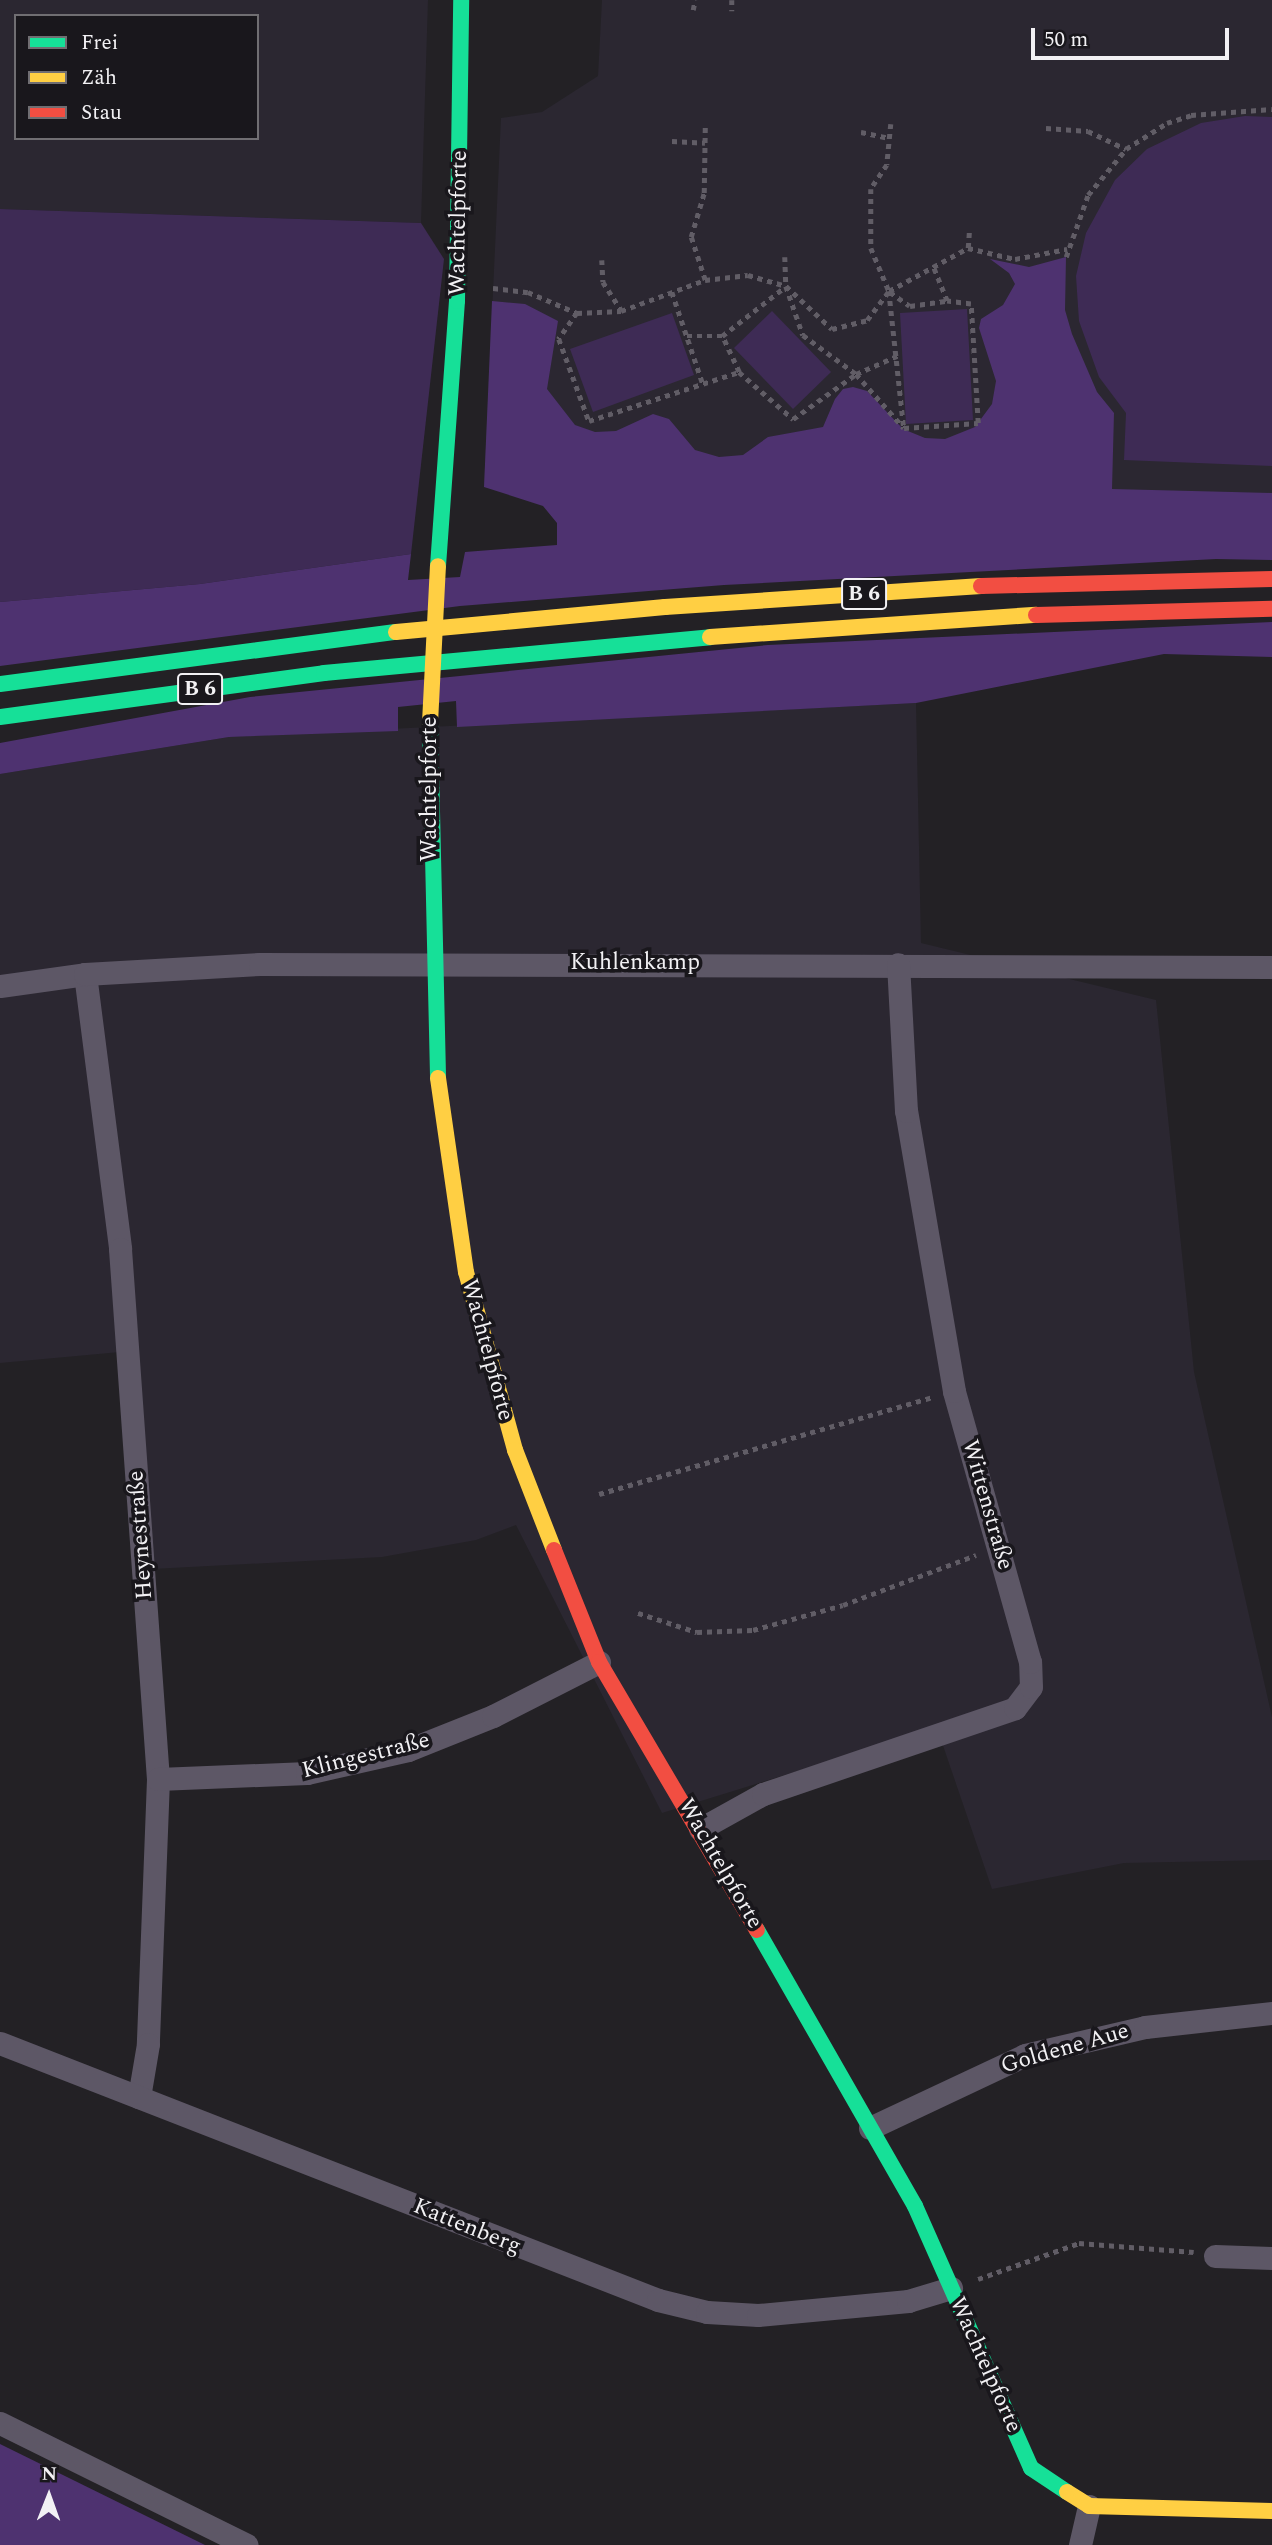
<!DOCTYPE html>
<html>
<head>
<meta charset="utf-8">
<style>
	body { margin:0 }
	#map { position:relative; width:1272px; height:2545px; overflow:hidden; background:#232125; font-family:Spectral,serif }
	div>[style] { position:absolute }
	.built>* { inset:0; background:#2b2731 }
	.green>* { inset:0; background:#3e2b55 }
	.forest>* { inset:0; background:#4e3270 }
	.path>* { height:4.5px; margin-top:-2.25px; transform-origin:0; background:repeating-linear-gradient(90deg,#615d66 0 5px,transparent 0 10px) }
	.street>* { height:23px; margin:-11.5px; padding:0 11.5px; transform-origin:11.5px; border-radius:11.5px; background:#5d5766 }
	.fast>* { height:16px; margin:-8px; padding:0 8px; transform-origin:8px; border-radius:8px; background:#16e098 }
	.slow>* { height:16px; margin:-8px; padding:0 8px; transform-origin:8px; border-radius:8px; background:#ffcf43 }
	.jam>* { height:16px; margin:-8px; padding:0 8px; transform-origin:8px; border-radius:8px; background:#f24e42 }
	.slow-bridge>* { height:16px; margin:-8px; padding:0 8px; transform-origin:8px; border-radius:8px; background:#ffcf43 }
	span { translate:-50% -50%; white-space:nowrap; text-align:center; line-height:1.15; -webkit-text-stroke:7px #19171c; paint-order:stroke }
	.shield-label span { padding:2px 5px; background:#19171c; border:2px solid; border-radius:5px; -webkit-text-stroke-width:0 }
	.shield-label { font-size:21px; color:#f2f1f4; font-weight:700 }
	.street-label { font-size:23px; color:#f2f1f4 }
	.legend { position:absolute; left:14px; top:14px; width:245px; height:126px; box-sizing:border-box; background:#19171c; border:2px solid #706e72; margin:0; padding:9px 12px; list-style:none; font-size:21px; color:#f2f1f4 }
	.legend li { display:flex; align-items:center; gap:14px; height:35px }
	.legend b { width:35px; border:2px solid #706e72 }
	.north { position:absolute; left:14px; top:2461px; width:70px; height:70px; -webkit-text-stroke:5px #19171c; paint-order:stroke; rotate:1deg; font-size:19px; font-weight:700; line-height:28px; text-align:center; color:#f2f1f4 }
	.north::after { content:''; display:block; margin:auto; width:24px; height:32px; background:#f2f1f4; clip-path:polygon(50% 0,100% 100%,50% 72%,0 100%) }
	.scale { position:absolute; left:1031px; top:28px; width:198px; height:32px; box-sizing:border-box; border:4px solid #f2f1f4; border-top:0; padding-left:9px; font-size:21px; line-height:24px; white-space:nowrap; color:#f2f1f4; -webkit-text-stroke:5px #19171c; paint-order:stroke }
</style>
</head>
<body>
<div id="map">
	<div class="built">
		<div style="clip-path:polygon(evenodd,0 0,428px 0,421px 223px,0 209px,0 0,16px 16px,257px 16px,257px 138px,16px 138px,16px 16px)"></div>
		<div style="clip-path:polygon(602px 0,1272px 0,1272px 493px,484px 487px,501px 118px,542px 112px,598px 76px)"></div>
		<div style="clip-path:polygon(916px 703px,921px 943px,1156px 1000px,1194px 1372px,1272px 1717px,1272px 1860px,1124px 1863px,992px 1889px,937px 1728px,662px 1813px,516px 1525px,476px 1540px,382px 1557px,133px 1570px,120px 1352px,0 1363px,0 774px,229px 737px)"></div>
	</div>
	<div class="green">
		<div style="clip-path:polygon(1245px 116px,1272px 117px,1272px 466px,1124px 460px,1126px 413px,1099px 377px,1079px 321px,1076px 276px,1086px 233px,1115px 180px,1147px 149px,1201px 123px)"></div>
		<div style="clip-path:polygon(0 209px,421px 223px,444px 259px,411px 554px,200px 584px,0 602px)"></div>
		<div style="clip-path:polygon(967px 309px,973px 420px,906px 424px,900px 313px)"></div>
		<div style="clip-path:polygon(772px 311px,831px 372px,793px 409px,734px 348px)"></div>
		<div style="clip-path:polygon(672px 313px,694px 375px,593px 412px,570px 349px)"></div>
	</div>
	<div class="forest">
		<div style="clip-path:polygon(1066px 257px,1065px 310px,1072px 334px,1097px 392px,1114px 413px,1112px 489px,1272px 493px,1272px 560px,1216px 559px,724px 585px,460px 606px,0 666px,0 602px,200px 584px,411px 554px,408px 580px,460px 577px,465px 552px,557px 545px,557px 523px,543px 506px,484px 487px,492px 301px,525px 304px,558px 321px,547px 389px,575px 425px,595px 432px,616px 431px,653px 414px,669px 419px,695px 450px,719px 457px,743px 455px,768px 437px,823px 427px,835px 399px,843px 389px,853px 387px,867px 391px,903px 429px,925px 438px,945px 439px,975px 427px,992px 404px,996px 381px,979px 328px,981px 319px,1003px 305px,1015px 284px,1009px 273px,990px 259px,1029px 267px)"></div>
		<div style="clip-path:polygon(1272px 622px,1272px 657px,1164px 654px,916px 703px,457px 727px,456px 701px,398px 707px,398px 731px,229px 737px,0 774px,0 743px,250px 697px,768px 645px)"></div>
		<div style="clip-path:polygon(0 2444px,205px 2545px,0 2545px)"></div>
	</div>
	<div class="path">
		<div style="left:732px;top:0;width:11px;rotate:90deg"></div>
		<div style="left:693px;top:10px;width:10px;rotate:-79deg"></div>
		<div style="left:891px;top:124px;width:41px;rotate:95.6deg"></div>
		<div style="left:887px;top:165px;width:29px;rotate:124deg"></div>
		<div style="left:871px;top:189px;width:59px;rotate:90deg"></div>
		<div style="left:871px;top:248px;width:47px;rotate:67.3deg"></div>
		<div style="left:889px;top:291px;width:138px;rotate:83.8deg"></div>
		<div style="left:1046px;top:128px;width:42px;rotate:4.1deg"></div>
		<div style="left:1088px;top:131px;width:42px;rotate:25.3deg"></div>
		<div style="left:861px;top:132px;width:29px;rotate:12deg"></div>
		<div style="left:672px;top:141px;width:33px;rotate:3deg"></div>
		<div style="left:968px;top:248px;width:16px;rotate:-86deg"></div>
		<div style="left:785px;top:257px;width:29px;rotate:88deg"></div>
		<div style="left:786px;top:286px;width:52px;rotate:70.9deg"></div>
		<div style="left:803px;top:335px;width:66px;rotate:36.3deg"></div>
		<div style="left:856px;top:374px;width:47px;rotate:-23.8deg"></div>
		<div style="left:1066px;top:257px;width:66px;rotate:-70.5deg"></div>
		<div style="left:1088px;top:195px;width:60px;rotate:-50.4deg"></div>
		<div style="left:1126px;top:149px;width:49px;rotate:-32.4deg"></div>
		<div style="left:1167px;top:123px;width:25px;rotate:-18deg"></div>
		<div style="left:1191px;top:115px;width:81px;rotate:-4.2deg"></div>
		<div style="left:602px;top:260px;width:22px;rotate:87deg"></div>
		<div style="left:603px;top:282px;width:33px;rotate:57deg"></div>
		<div style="left:705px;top:280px;width:45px;rotate:-108deg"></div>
		<div style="left:691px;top:237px;width:46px;rotate:-73.5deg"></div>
		<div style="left:704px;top:193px;width:67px;rotate:-89.1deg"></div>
		<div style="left:493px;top:288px;width:35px;rotate:7deg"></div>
		<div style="left:528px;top:292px;width:53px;rotate:23.2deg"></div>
		<div style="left:577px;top:313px;width:44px;rotate:-2.6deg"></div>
		<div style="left:621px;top:311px;width:90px;rotate:-20.3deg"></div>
		<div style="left:705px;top:280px;width:43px;rotate:-6.6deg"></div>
		<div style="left:748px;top:275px;width:40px;rotate:16deg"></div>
		<div style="left:786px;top:286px;width:63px;rotate:43.1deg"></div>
		<div style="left:832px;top:329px;width:36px;rotate:-14deg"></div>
		<div style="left:867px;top:320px;width:36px;rotate:-53deg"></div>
		<div style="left:889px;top:291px;width:90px;rotate:-28.6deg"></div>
		<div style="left:968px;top:248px;width:48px;rotate:13.2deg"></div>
		<div style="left:1015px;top:259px;width:53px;rotate:-10.9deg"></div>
		<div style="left:672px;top:292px;width:97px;rotate:71.4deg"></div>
		<div style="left:890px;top:292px;width:24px;rotate:35deg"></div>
		<div style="left:910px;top:306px;width:37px;rotate:-8deg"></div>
		<div style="left:947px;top:301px;width:37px;rotate:-112deg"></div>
		<div style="left:577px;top:313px;width:32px;rotate:125deg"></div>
		<div style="left:559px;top:339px;width:87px;rotate:69.9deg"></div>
		<div style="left:589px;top:421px;width:158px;rotate:-18.1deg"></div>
		<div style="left:739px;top:372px;width:72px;rotate:41deg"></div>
		<div style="left:793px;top:419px;width:77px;rotate:-35.5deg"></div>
		<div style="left:856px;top:374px;width:72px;rotate:48.4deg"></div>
		<div style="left:904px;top:428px;width:74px;rotate:-3.9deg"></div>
		<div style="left:978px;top:423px;width:119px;rotate:-93.4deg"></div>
		<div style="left:971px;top:304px;width:24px;rotate:-173deg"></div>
		<div style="left:687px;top:336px;width:35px"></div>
		<div style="left:739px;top:372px;width:40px;rotate:-115deg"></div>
		<div style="left:722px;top:336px;width:80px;rotate:-37.9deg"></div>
		<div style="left:599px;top:1494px;width:348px;rotate:-16.2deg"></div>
		<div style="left:638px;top:1613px;width:62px;rotate:17.9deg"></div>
		<div style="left:697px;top:1632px;width:56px;rotate:-2deg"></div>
		<div style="left:753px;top:1630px;width:93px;rotate:-15.5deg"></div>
		<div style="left:843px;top:1605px;width:142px;rotate:-20.6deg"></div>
		<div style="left:978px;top:2279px;width:107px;rotate:-19.6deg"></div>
		<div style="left:1079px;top:2243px;width:115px;rotate:4.5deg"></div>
	</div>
	<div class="street">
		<div style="left:85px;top:974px;width:277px;rotate:82.7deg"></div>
		<div style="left:120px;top:1249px;width:531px;rotate:85.9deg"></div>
		<div style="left:158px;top:1779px;width:265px;rotate:92.2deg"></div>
		<div style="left:148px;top:2044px;width:54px;rotate:99.6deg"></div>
		<div style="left:0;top:986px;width:86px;rotate:-8deg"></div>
		<div style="left:85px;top:974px;width:175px;rotate:-3.3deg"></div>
		<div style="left:260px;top:964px;width:1012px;rotate:0.17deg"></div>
		<div style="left:158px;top:1779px;width:149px;rotate:-2.3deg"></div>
		<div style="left:307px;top:1773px;width:104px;rotate:-12.8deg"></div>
		<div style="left:408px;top:1750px;width:92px;rotate:-21.8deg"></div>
		<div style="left:493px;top:1716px;width:119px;rotate:-27deg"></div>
		<div style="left:700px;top:1829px;width:72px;rotate:-29.1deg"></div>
		<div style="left:763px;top:1794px;width:266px;rotate:-18.8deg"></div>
		<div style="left:1015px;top:1708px;width:26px;rotate:-53deg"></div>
		<div style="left:1031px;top:1687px;width:25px;rotate:-92deg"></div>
		<div style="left:1030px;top:1662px;width:281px;rotate:-105.7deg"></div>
		<div style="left:954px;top:1391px;width:284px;rotate:-99.7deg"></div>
		<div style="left:906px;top:1111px;width:147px;rotate:-93.1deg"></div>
		<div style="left:0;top:2043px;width:706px;rotate:21.33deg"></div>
		<div style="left:658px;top:2300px;width:50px;rotate:13.8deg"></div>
		<div style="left:707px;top:2312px;width:51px;rotate:3.4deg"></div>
		<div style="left:758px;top:2315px;width:151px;rotate:-5.3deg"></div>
		<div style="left:908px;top:2301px;width:45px;rotate:-16.8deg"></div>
		<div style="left:870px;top:2128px;width:171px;rotate:-25.2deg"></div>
		<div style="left:1025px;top:2055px;width:123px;rotate:-13.1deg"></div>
		<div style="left:1145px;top:2027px;width:128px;rotate:-6.3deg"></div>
		<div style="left:1215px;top:2256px;width:57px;rotate:2deg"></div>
		<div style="left:0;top:2423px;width:275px;rotate:26.3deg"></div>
		<div style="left:1080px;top:2545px;width:40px;rotate:-77deg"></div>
	</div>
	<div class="fast">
		<div style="left:438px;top:566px;width:266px;rotate:-85.9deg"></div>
		<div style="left:457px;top:301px;width:301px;rotate:-89.2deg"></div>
		<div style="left:0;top:684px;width:399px;rotate:-7.5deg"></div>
		<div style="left:0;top:717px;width:327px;rotate:-7.7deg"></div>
		<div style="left:324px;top:673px;width:388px;rotate:-5.3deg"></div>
		<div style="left:430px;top:723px;width:355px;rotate:88.7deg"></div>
		<div style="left:757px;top:1930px;width:318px;rotate:60.2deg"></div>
		<div style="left:915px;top:2206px;width:287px;rotate:66.1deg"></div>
		<div style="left:1031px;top:2468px;width:43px;rotate:33.7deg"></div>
	</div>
	<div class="slow">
		<div style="left:396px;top:632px;width:270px;rotate:-5.3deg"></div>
		<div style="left:665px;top:607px;width:317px;rotate:-3.8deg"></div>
		<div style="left:710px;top:637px;width:327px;rotate:-3.9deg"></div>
		<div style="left:438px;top:1078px;width:196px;rotate:81.8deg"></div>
		<div style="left:466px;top:1272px;width:185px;rotate:74.6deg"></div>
		<div style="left:515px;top:1450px;width:107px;rotate:68.7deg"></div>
		<div style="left:1067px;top:2492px;width:26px;rotate:32deg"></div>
		<div style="left:1089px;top:2506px;width:183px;rotate:1.6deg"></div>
	</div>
	<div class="jam">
		<div style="left:981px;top:586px;width:291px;rotate:-1.4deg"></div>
		<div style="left:1036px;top:615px;width:236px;rotate:-1.5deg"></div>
		<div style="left:554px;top:1550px;width:121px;rotate:68.1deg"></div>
		<div style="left:599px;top:1662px;width:311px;rotate:59.5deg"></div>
	</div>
	<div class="slow-bridge">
		<div style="left:430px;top:723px;width:157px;rotate:-87.1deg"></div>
	</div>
	<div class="shield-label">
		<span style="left:864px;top:594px">B 6</span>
		<span style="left:200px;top:689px">B 6</span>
	</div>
	<div class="street-label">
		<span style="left:459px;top:223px;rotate:-89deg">Wachtelpforte</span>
		<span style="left:430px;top:789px;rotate:-90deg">Wachtelpforte</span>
		<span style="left:635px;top:963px">Kuhlenkamp</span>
		<span style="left:487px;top:1350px;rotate:75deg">Wachtelpforte</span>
		<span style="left:987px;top:1505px;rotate:74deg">Wittenstraße</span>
		<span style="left:141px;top:1535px;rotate:-94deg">Heynestraße</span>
		<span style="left:366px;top:1756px;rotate:-14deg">Klingestraße</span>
		<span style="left:720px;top:1864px;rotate:60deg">Wachtelpforte</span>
		<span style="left:1065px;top:2049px;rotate:-16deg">Goldene Aue</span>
		<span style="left:467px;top:2227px;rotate:22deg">Kattenberg</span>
		<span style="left:985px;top:2365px;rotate:66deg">Wachtelpforte</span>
	</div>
	<ul class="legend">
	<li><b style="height:9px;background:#16e098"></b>Frei</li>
	<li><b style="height:9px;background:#ffcf43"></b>Zäh</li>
	<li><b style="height:9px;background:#f24e42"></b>Stau</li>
	</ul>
	<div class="north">N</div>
	<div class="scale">50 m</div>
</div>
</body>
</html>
